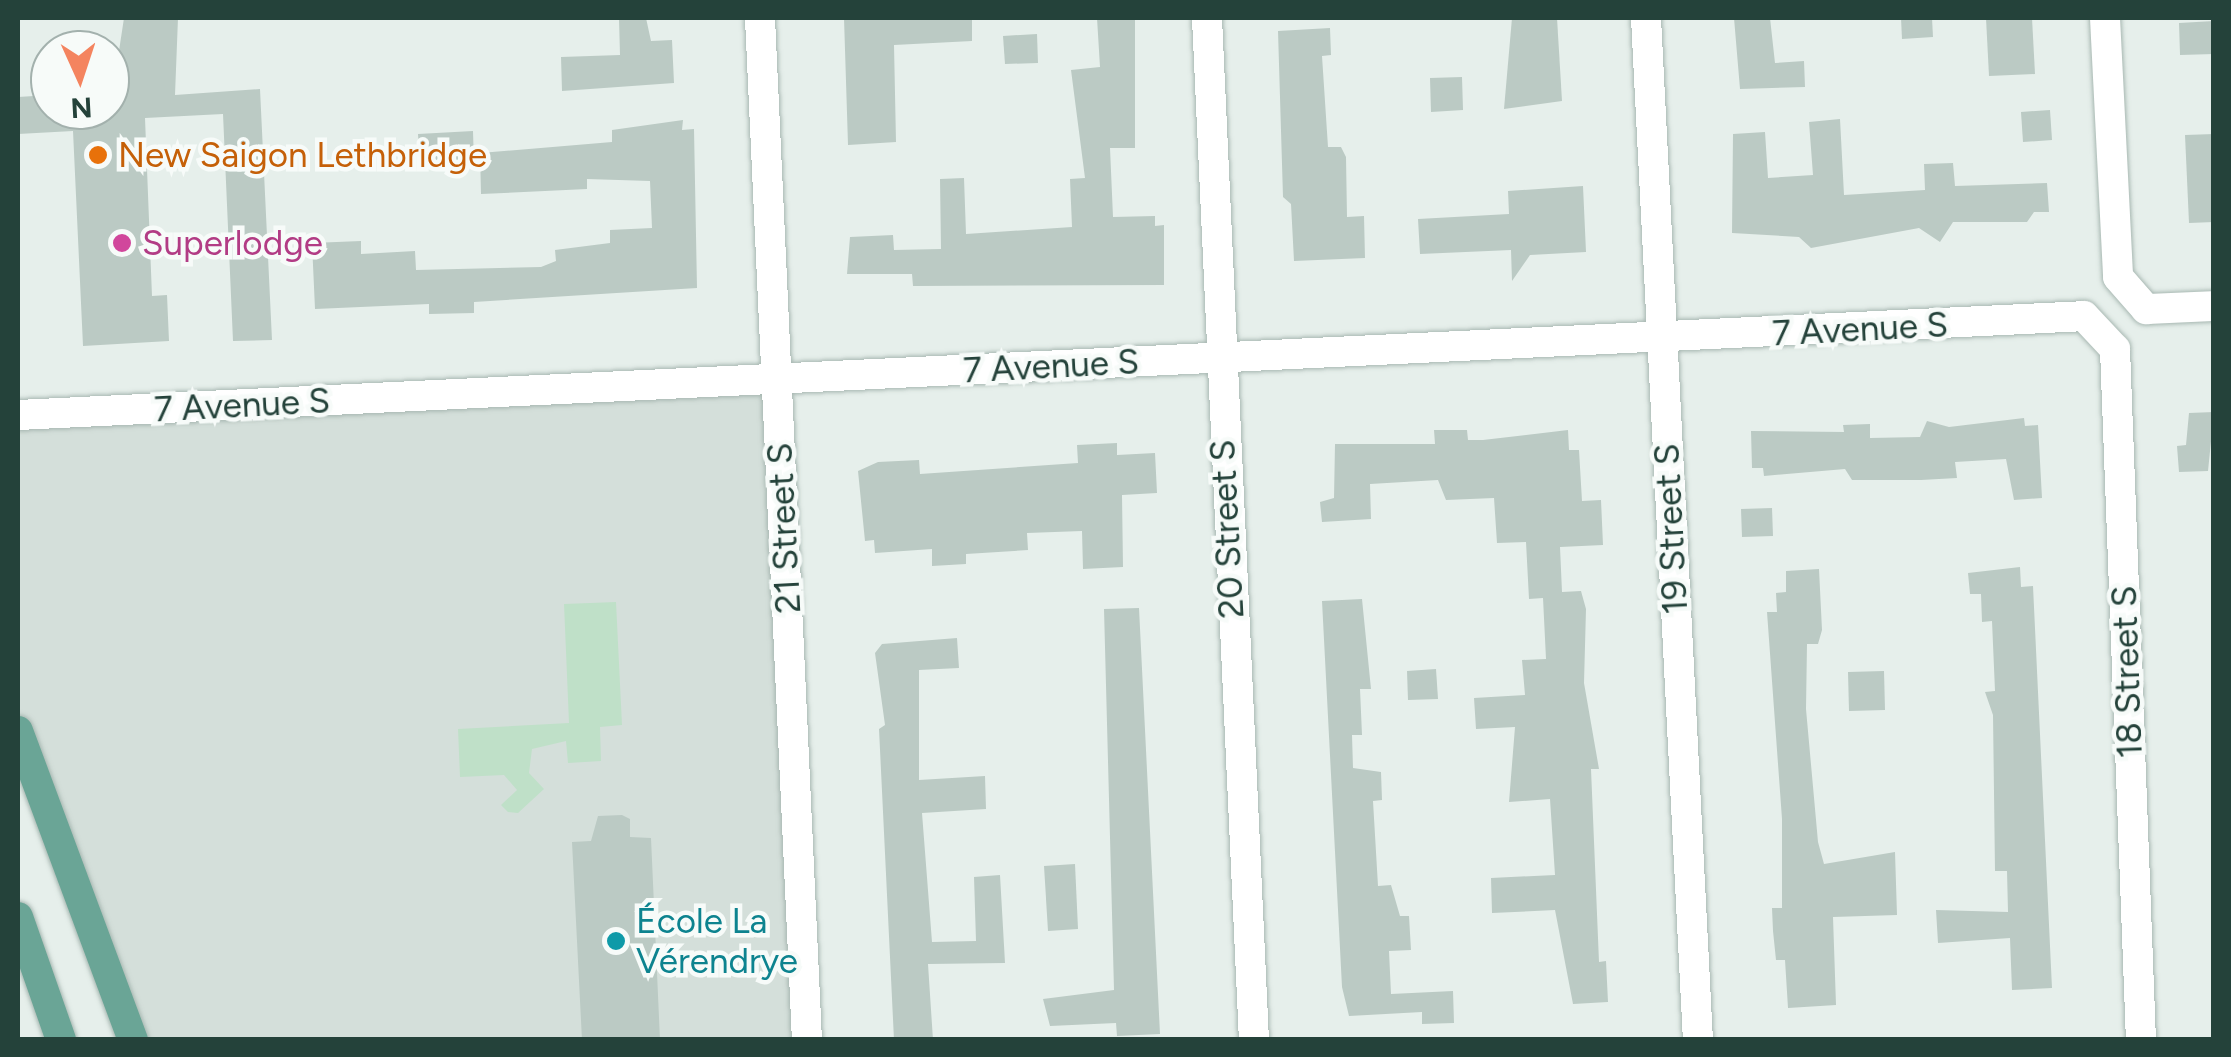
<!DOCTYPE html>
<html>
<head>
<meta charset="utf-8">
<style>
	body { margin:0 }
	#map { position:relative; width:2231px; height:1057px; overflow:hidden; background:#e6efeb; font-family:Figtree,sans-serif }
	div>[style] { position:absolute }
	.built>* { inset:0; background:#d4dfda }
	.green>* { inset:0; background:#bfe0c8 }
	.building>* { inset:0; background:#bbcac4 }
	.roads { filter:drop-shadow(0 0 2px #a8b8b2) drop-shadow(0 0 2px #a8b8b2) }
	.minor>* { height:30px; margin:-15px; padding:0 15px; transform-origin:15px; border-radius:15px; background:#fff }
	.major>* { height:30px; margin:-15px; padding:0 15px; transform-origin:15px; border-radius:15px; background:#6aa596 }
	.dots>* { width:28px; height:28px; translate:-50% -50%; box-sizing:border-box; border:5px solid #f7fbf9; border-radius:50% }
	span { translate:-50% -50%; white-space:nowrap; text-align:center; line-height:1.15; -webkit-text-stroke:9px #f7fbf9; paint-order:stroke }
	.food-label { font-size:35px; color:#c56008 }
	.left { translate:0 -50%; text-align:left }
	.hotel-label { font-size:35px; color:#b23c85 }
	.street-label { font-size:35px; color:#24423a }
	.culture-label { font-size:35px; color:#0d838f }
	.frame { position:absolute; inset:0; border:20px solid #24423a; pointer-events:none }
	.north { position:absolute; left:30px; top:30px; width:100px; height:100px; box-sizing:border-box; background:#f7fbf9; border:2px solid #a3b1ad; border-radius:50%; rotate:177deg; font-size:28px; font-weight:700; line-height:40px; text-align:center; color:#24423a }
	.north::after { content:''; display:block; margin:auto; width:35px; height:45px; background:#f4845f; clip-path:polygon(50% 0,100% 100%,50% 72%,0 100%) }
</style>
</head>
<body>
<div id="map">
	<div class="built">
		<div style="clip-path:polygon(776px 379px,807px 1039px,133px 1039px,18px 731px,18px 415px)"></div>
	</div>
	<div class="green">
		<div style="clip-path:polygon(616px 602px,622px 725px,600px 727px,601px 761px,568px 763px,566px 741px,532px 749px,529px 773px,544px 789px,518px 813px,508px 812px,501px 805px,517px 790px,504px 775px,460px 777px,458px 729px,569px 723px,564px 604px)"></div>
	</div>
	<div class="building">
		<div style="clip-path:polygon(124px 18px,178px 18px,175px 95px,260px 89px,272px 340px,233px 341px,223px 114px,145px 118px,152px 296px,167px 295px,169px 341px,83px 346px,73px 131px,18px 134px,18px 97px,50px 95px,50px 110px,110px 110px)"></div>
		<div style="clip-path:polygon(619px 18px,646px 18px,651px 41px,672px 40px,674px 83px,562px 91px,561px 57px,620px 55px)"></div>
		<div style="clip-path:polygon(844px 18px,972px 18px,972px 41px,894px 45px,896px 142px,848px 145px)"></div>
		<div style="clip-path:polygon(1097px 18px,1135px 18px,1135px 148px,1110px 148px,1113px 217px,1155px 216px,1155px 226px,1164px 225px,1164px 285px,913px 286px,912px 274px,847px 274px,850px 237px,893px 235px,894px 250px,941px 249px,940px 179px,964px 178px,966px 234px,1072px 227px,1070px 179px,1085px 178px,1071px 70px,1100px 67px)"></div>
		<div style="clip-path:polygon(1512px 18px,1557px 18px,1562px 101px,1504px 109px)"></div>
		<div style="clip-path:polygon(1734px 18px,1770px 18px,1775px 63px,1804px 61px,1805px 87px,1740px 89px)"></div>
		<div style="clip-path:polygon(1901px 18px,1932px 18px,1933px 37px,1902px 39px)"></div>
		<div style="clip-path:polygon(1986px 18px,2032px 18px,2035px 74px,1989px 76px)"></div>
		<div style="clip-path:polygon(2214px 21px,2214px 54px,2180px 55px,2179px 23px)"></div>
		<div style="clip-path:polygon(1330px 28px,1331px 55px,1322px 56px,1328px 147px,1341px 147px,1346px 157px,1347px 217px,1364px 216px,1365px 258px,1294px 261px,1291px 204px,1283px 197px,1278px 31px)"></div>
		<div style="clip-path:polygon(1037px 34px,1038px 63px,1005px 64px,1003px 36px)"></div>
		<div style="clip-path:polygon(1462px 77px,1463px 110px,1431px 112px,1430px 78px)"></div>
		<div style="clip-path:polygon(2050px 110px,2052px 140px,2023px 142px,2021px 112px)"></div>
		<div style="clip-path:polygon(1840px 119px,1844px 195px,1925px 190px,1924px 164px,1953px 163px,1955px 186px,2047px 183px,2049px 212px,2034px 212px,2027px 222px,1953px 222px,1940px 242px,1919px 228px,1811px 248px,1799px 237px,1732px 233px,1733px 134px,1765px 132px,1768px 178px,1813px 175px,1809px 122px)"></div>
		<div style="clip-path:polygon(683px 120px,682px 130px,694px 129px,697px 288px,474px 302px,474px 313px,429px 314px,429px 304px,315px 309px,312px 243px,361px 241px,361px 254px,415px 251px,416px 270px,541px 267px,556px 261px,555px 250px,610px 243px,610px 230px,652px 228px,650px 181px,587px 179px,587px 189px,481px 194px,480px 153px,612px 142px,612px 130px)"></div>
		<div style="clip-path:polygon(473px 131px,474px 164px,420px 166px,418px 134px)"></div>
		<div style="clip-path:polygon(2214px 134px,2214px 222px,2189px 223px,2185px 135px)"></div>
		<div style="clip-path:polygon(1583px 186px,1586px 252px,1530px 255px,1512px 281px,1511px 250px,1420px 254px,1418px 219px,1509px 214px,1508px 191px)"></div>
		<div style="clip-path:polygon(2214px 412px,2208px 471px,2179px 472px,2177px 446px,2186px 445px,2189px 413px)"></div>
		<div style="clip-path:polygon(2024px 418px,2025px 426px,2038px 425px,2042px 498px,2014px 500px,2006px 459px,1955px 462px,1957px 478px,1921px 480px,1852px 480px,1845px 469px,1764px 476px,1763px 468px,1752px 468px,1751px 431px,1844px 432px,1843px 425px,1870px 424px,1870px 438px,1920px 437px,1927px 421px,1949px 427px)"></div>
		<div style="clip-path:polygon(1434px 430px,1467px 430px,1468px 440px,1483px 440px,1568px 430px,1569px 450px,1579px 450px,1582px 501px,1601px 500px,1603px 545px,1560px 547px,1562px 592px,1581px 591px,1586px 609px,1584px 683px,1599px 769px,1591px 769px,1599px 962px,1606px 961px,1608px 1002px,1573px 1004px,1555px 910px,1492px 913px,1491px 878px,1555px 875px,1550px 799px,1509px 802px,1515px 727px,1476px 729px,1474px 698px,1525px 695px,1522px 660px,1546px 659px,1543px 598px,1529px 599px,1526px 542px,1497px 543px,1494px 498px,1446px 500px,1438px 480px,1370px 484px,1371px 519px,1322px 522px,1320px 502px,1334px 498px,1335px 444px,1435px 444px)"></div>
		<div style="clip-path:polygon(1117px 443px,1117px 455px,1155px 453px,1157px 493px,1122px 495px,1123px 567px,1083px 569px,1082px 531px,1027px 533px,1028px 550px,966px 554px,966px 564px,932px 566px,932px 549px,875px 553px,874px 540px,865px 541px,858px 471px,878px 462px,919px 460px,920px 474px,1078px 463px,1077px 445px)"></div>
		<div style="clip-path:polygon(1772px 508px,1773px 536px,1742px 537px,1741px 509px)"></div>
		<div style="clip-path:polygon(2020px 567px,2021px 587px,2033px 586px,2052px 988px,2012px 990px,2010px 938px,1938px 943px,1936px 910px,2008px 912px,2007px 871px,1995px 871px,1993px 715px,1985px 692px,1995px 691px,1992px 621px,1982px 622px,1981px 594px,1970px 594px,1968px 573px)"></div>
		<div style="clip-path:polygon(1819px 569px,1822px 630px,1818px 644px,1807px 644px,1806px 709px,1818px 842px,1824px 864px,1895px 852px,1897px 915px,1833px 917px,1836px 1005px,1788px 1008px,1785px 960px,1776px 960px,1773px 931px,1772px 908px,1782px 908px,1782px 819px,1767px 612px,1777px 612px,1776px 593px,1786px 592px,1786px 571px)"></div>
		<div style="clip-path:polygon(1362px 599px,1371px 689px,1360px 689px,1362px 735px,1352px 735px,1353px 768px,1381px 772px,1382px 800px,1373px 801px,1378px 886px,1391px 885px,1400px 916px,1409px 916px,1411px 950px,1389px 951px,1391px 994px,1453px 991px,1454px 1023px,1422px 1024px,1422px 1012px,1349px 1016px,1342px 987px,1322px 601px)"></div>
		<div style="clip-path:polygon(1139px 608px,1160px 1034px,1117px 1036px,1116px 1023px,1050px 1026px,1043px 999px,1114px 990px,1104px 609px)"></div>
		<div style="clip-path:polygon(957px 638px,959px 668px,919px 670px,919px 780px,985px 776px,986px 809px,922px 813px,932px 942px,976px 941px,974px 877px,1000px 875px,1005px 963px,928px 964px,933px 1040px,894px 1040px,879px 729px,885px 725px,875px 653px,882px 644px)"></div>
		<div style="clip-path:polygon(1436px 669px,1438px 699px,1408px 700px,1407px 671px)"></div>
		<div style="clip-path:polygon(1884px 671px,1885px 710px,1849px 711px,1848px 672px)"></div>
		<div style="clip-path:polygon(622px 815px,630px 819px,630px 837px,651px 838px,660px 1040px,582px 1040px,572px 842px,591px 841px,598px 816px)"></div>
		<div style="clip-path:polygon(1075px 864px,1078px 929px,1048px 931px,1044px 866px)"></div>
	</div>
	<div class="roads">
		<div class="minor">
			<div style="left:760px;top:18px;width:1023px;rotate:87.37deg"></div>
			<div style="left:1207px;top:18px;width:1023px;rotate:87.37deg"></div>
			<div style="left:1646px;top:18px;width:1023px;rotate:87.09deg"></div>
			<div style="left:2105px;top:18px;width:259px;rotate:87.1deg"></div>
			<div style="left:2118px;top:277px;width:43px;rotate:48.8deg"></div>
			<div style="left:2146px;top:309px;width:68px;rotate:-2.5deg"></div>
			<div style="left:18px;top:415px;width:2068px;rotate:-2.74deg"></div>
			<div style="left:2084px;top:316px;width:45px;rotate:46.8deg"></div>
			<div style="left:2115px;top:349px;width:691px;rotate:87.85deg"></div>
		</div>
		<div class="major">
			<div style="left:18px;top:731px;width:330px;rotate:69.6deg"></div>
			<div style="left:18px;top:917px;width:130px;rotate:70.7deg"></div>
		</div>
	</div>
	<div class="dots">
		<div style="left:98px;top:155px;background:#e8710a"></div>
		<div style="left:122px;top:243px;background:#d1479c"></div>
		<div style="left:616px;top:941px;background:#0f9aa8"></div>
	</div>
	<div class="food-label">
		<span class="left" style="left:118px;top:155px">New Saigon Lethbridge</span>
	</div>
	<div class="hotel-label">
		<span class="left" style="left:142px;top:243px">Superlodge</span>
	</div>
	<div class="street-label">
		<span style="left:1860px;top:329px;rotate:-3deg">7 Avenue S</span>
		<span style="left:1051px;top:366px;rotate:-3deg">7 Avenue S</span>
		<span style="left:242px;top:405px;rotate:-3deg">7 Avenue S</span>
		<span style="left:784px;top:528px;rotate:-93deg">21 Street S</span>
		<span style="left:1227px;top:529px;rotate:-93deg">20 Street S</span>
		<span style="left:1671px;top:529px;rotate:-93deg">19 Street S</span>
		<span style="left:2127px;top:672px;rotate:-92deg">18 Street S</span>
	</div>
	<div class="culture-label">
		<span class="left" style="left:636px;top:941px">École La<br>Vérendrye</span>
	</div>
	<div class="frame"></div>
	<div class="north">N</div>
</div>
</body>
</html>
